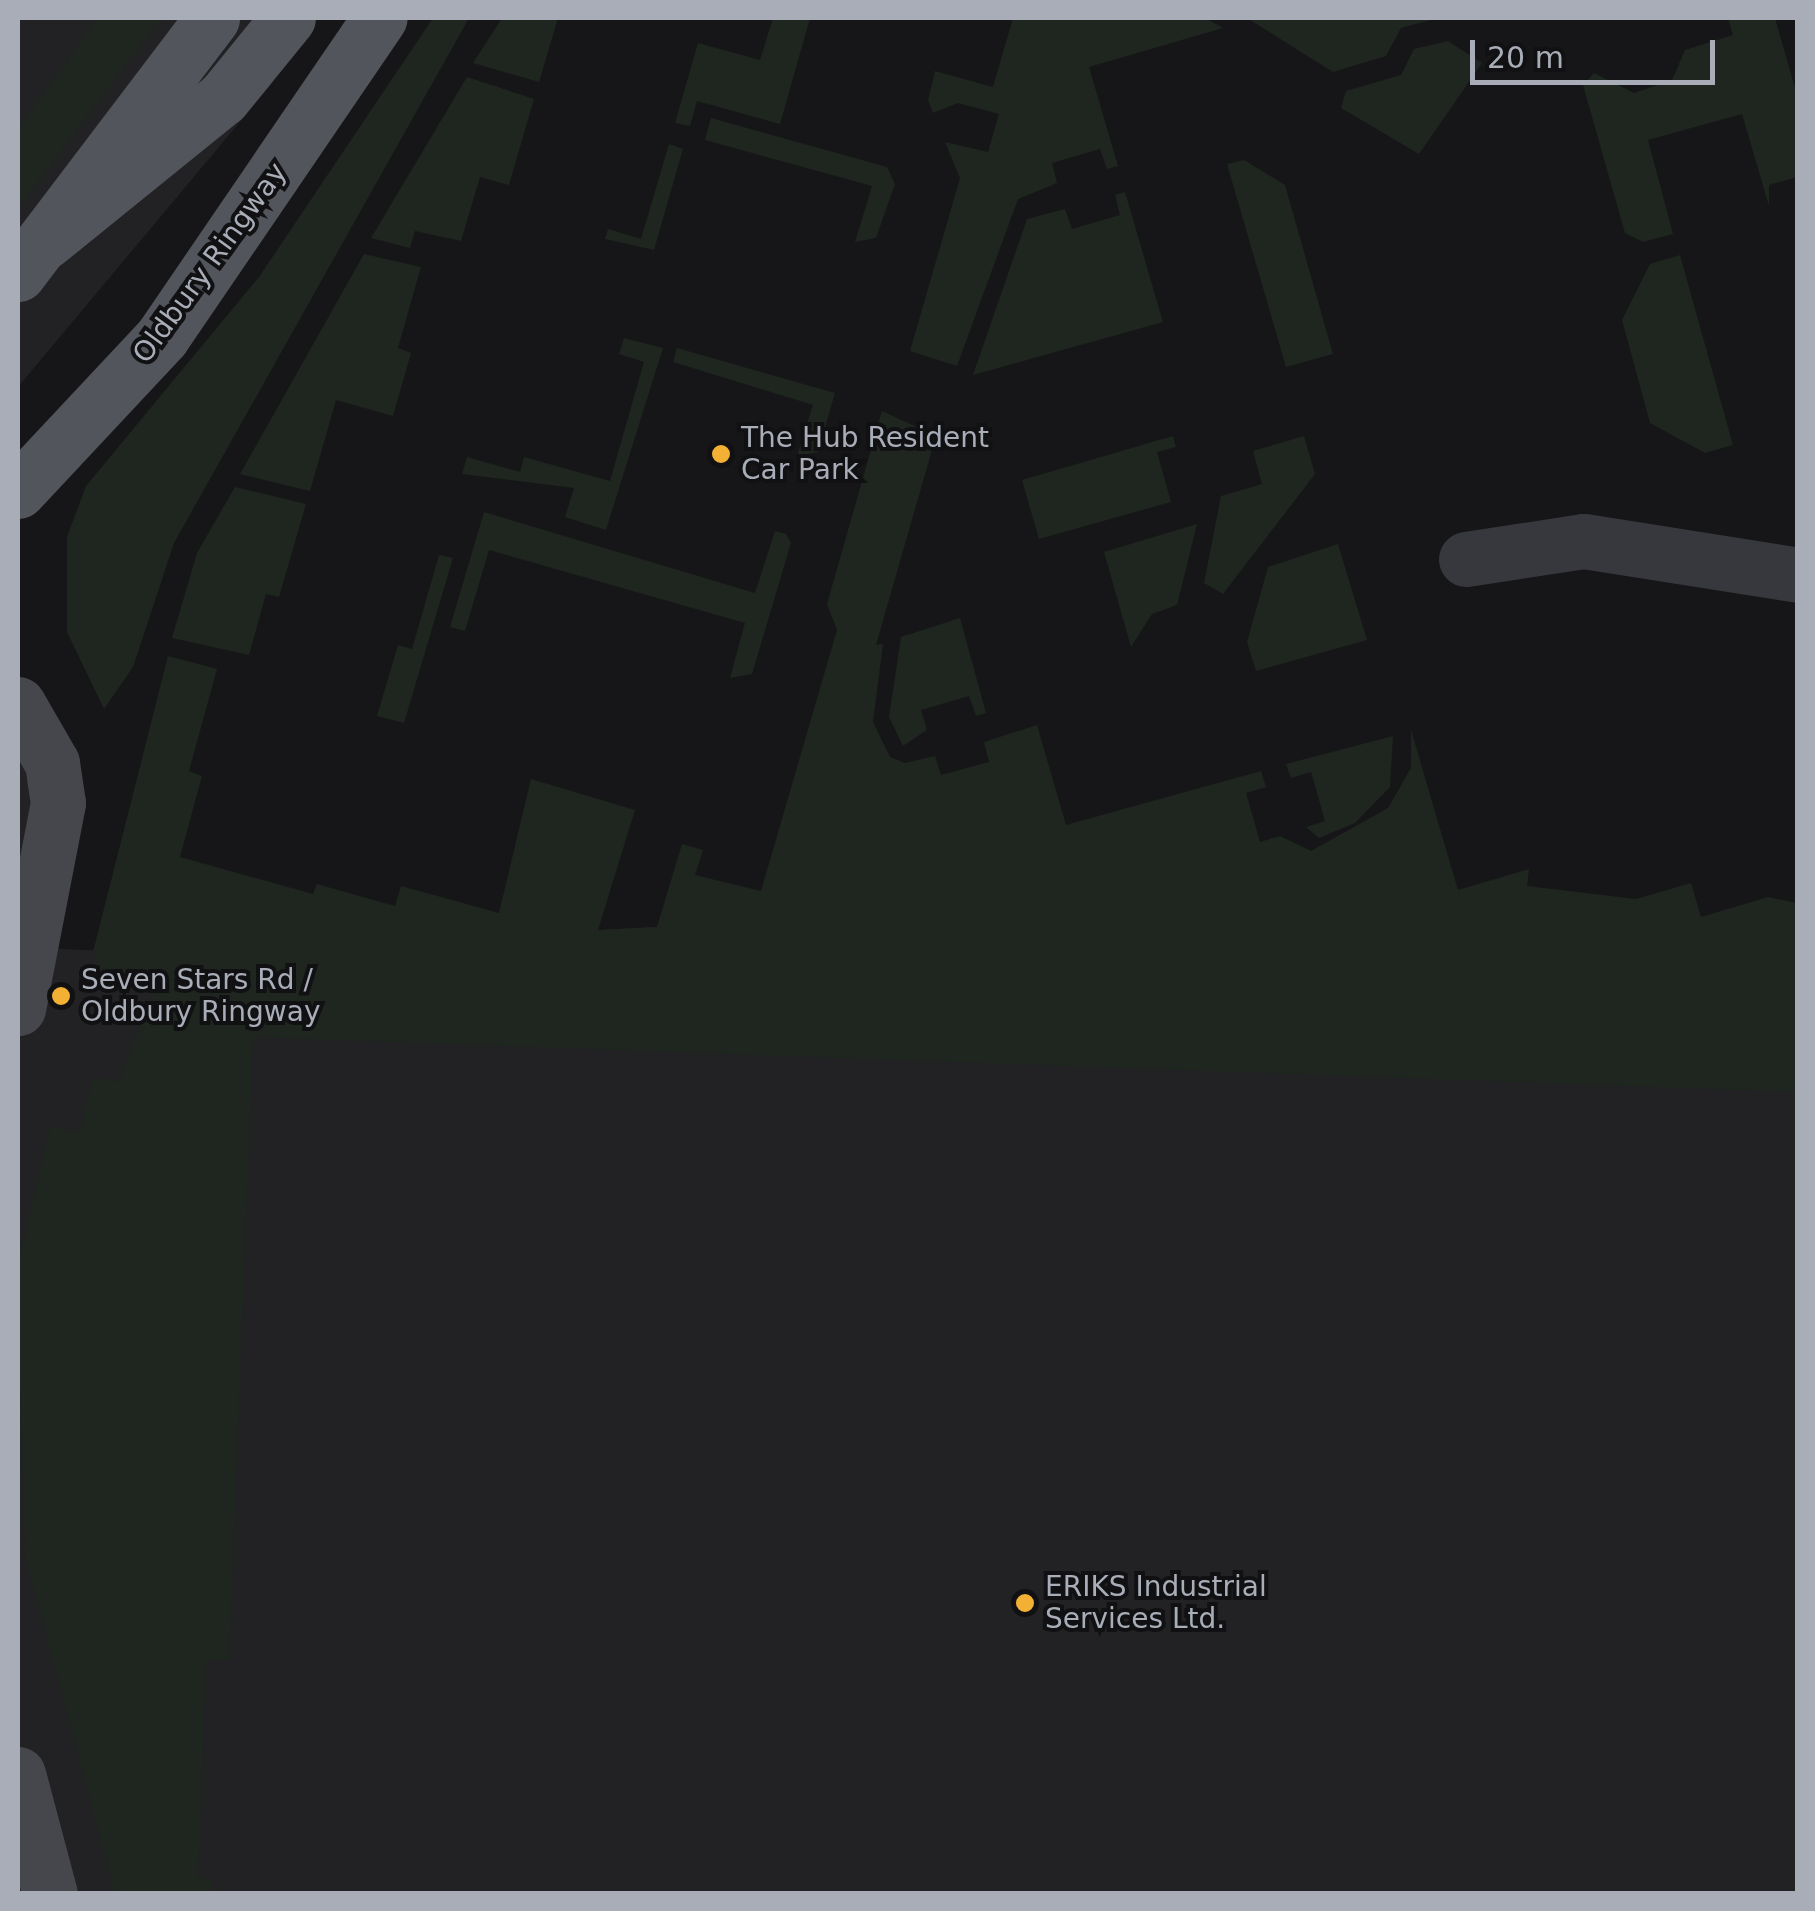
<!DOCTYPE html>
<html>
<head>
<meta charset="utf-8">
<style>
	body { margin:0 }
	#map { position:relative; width:1815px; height:1911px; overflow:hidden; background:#161618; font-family:"DejaVu Sans",sans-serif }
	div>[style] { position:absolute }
	.built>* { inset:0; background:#222225 }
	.green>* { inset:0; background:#1e261f }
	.street>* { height:55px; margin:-27.5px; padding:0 27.5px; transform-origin:27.5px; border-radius:27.5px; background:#37383d }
	.secondary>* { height:55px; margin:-27.5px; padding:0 27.5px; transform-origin:27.5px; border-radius:27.5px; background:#45474d }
	.primary>* { height:55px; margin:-27.5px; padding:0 27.5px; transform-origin:27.5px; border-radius:27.5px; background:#53555c }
	.dots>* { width:28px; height:28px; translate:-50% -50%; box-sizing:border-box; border:5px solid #111113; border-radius:50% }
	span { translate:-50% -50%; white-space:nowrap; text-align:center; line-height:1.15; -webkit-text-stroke:8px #111113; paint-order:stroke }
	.street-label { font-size:28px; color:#a8adb8 }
	.poi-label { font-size:28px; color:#a8adb8 }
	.left { translate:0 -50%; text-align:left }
	.frame { position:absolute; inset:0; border:20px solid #a8adb8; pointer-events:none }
	.scale { position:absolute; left:1470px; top:40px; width:245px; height:45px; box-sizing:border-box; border:5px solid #a8adb8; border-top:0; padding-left:12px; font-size:30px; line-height:35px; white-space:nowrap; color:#a8adb8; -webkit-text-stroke:8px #111113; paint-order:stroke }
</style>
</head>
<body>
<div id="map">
	<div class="built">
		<div style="clip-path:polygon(18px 18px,314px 18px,270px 86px,18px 387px)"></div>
		<div style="clip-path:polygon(18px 704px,30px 717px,31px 948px,164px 953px,657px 927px,1797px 936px,1797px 1893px,18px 1893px)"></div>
	</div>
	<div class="green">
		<div style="clip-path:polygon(97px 18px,161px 18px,18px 209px,18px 130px)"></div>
		<div style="clip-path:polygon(433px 18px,469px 18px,174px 543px,133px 667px,104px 709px,67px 632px,67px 537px,86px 486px,259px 277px)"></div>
		<div style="clip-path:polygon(502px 18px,558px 18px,539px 82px,473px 63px)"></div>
		<div style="clip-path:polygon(773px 18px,810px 18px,780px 124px,697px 101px,690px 126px,675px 123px,698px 43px,760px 60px)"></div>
		<div style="clip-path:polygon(1013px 18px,1205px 18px,1223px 28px,1089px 67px,1118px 166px,1107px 169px,1100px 149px,1052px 163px,1057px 183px,1018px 199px,957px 366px,910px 351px,960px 178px,945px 142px,988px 152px,999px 114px,958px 103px,933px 113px,928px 100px,935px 71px,993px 87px)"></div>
		<div style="clip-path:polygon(1247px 18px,1438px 18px,1401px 28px,1386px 56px,1333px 72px)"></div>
		<div style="clip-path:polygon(1728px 18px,1775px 18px,1797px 95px,1797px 177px,1769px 185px,1769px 206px,1742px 114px,1648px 140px,1673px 234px,1643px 242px,1625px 233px,1583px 85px,1594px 73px,1634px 93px,1672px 80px,1685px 50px,1733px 35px)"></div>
		<div style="clip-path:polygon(1448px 41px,1482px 63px,1419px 154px,1341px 108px,1346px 91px,1401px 75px,1414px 49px)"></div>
		<div style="clip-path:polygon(467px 77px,534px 99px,509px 185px,480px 177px,461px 241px,415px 231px,410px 248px,371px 238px)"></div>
		<div style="clip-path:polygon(711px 118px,887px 167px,895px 184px,876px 238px,855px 242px,872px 186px,705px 140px)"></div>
		<div style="clip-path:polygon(669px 144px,683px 149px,654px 250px,605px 239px,608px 229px,641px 239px)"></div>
		<div style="clip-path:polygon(1244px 160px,1285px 185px,1333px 354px,1286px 367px,1227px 164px)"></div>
		<div style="clip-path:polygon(1125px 192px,1163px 322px,973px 375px,1027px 219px,1065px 209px,1072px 229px,1120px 215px,1115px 195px)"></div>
		<div style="clip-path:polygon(364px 254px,421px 267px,398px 348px,411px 353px,393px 416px,336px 400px,310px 491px,240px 474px)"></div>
		<div style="clip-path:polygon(1680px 255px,1733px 445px,1705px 453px,1650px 423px,1622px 320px,1650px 264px)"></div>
		<div style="clip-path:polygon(624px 338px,663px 348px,606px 530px,565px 517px,574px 488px,462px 474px,467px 457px,520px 472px,524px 457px,610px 481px,644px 362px,619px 354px)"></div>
		<div style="clip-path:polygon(677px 348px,835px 393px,818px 452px,797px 456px,813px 405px,673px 362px)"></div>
		<div style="clip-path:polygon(882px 411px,936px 436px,876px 645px,883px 644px,873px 722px,890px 757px,905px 763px,935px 756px,941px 775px,989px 762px,984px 742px,1037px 725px,1066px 825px,1261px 771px,1266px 787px,1246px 793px,1260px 842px,1280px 836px,1311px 851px,1388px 808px,1411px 768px,1411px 730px,1458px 890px,1529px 869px,1527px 886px,1636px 899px,1691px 883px,1701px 917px,1768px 897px,1797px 903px,1797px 1092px,253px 1037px,229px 1660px,206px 1660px,198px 1878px,211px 1879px,211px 1893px,115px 1893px,25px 1555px,18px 1266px,50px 1127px,80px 1133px,93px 1077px,119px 1082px,154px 991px,103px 977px,93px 952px,168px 656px,217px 669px,189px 771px,202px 776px,180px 857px,313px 894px,317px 884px,395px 906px,401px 886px,499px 913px,531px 779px,635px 810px,598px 930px,657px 927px,682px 844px,703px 850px,695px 875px,761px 891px,837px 630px,827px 604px)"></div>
		<div style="clip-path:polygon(1173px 436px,1176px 447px,1157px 452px,1171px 502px,1039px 539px,1022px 480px)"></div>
		<div style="clip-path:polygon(1304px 436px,1315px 474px,1223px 594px,1204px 583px,1221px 496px,1262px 484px,1253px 451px)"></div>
		<div style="clip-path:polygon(235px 487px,306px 504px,279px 597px,266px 594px,249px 655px,172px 638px,197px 553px)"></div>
		<div style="clip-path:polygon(484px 512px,755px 593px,775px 531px,786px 534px,791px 543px,752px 674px,730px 678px,745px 623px,489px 550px,465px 631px,450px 627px)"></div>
		<div style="clip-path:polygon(1197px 524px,1177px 605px,1152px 614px,1131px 647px,1104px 552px)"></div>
		<div style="clip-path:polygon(1338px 544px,1367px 640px,1256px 671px,1247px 642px,1268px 567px)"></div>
		<div style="clip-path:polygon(439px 555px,453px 558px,404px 723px,377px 716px,398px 645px,412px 649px)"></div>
		<div style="clip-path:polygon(960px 618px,986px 713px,976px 716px,969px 696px,921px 710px,927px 730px,903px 746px,889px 717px,901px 637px)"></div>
		<div style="clip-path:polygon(1393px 736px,1390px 787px,1355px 823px,1319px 838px,1306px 827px,1325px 821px,1311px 772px,1291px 778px,1286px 764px)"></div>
	</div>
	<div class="street">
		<div style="left:1466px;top:559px;width:119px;rotate:-8.7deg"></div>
		<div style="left:1584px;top:541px;width:217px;rotate:9deg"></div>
	</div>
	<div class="secondary">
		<div style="left:18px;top:704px;width:68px;rotate:60deg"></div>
		<div style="left:52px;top:763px;width:40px;rotate:81.5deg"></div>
		<div style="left:58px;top:803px;width:209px;rotate:101deg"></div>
		<div style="left:18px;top:1774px;width:124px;rotate:75.1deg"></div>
	</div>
	<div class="primary">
		<div style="left:45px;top:242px;width:229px;rotate:-39deg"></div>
		<div style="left:223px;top:98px;width:103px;rotate:-50.9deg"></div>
		<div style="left:18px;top:274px;width:321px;rotate:-52.8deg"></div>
		<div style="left:18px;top:491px;width:211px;rotate:-46.9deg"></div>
		<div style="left:162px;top:337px;width:386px;rotate:-55.7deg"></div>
	</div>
	<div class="dots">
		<div style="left:721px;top:454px;background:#f2b134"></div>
		<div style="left:61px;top:996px;background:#f2b134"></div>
		<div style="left:1025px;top:1603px;background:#f2b134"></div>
	</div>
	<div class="street-label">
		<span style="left:210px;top:263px;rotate:-54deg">Oldbury Ringway</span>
	</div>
	<div class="poi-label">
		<span class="left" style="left:741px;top:454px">The Hub Resident<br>Car Park</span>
		<span class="left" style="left:81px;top:996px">Seven Stars Rd /<br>Oldbury Ringway</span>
		<span class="left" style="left:1045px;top:1603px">ERIKS Industrial<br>Services Ltd.</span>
	</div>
	<div class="frame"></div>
	<div class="scale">20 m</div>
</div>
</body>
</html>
